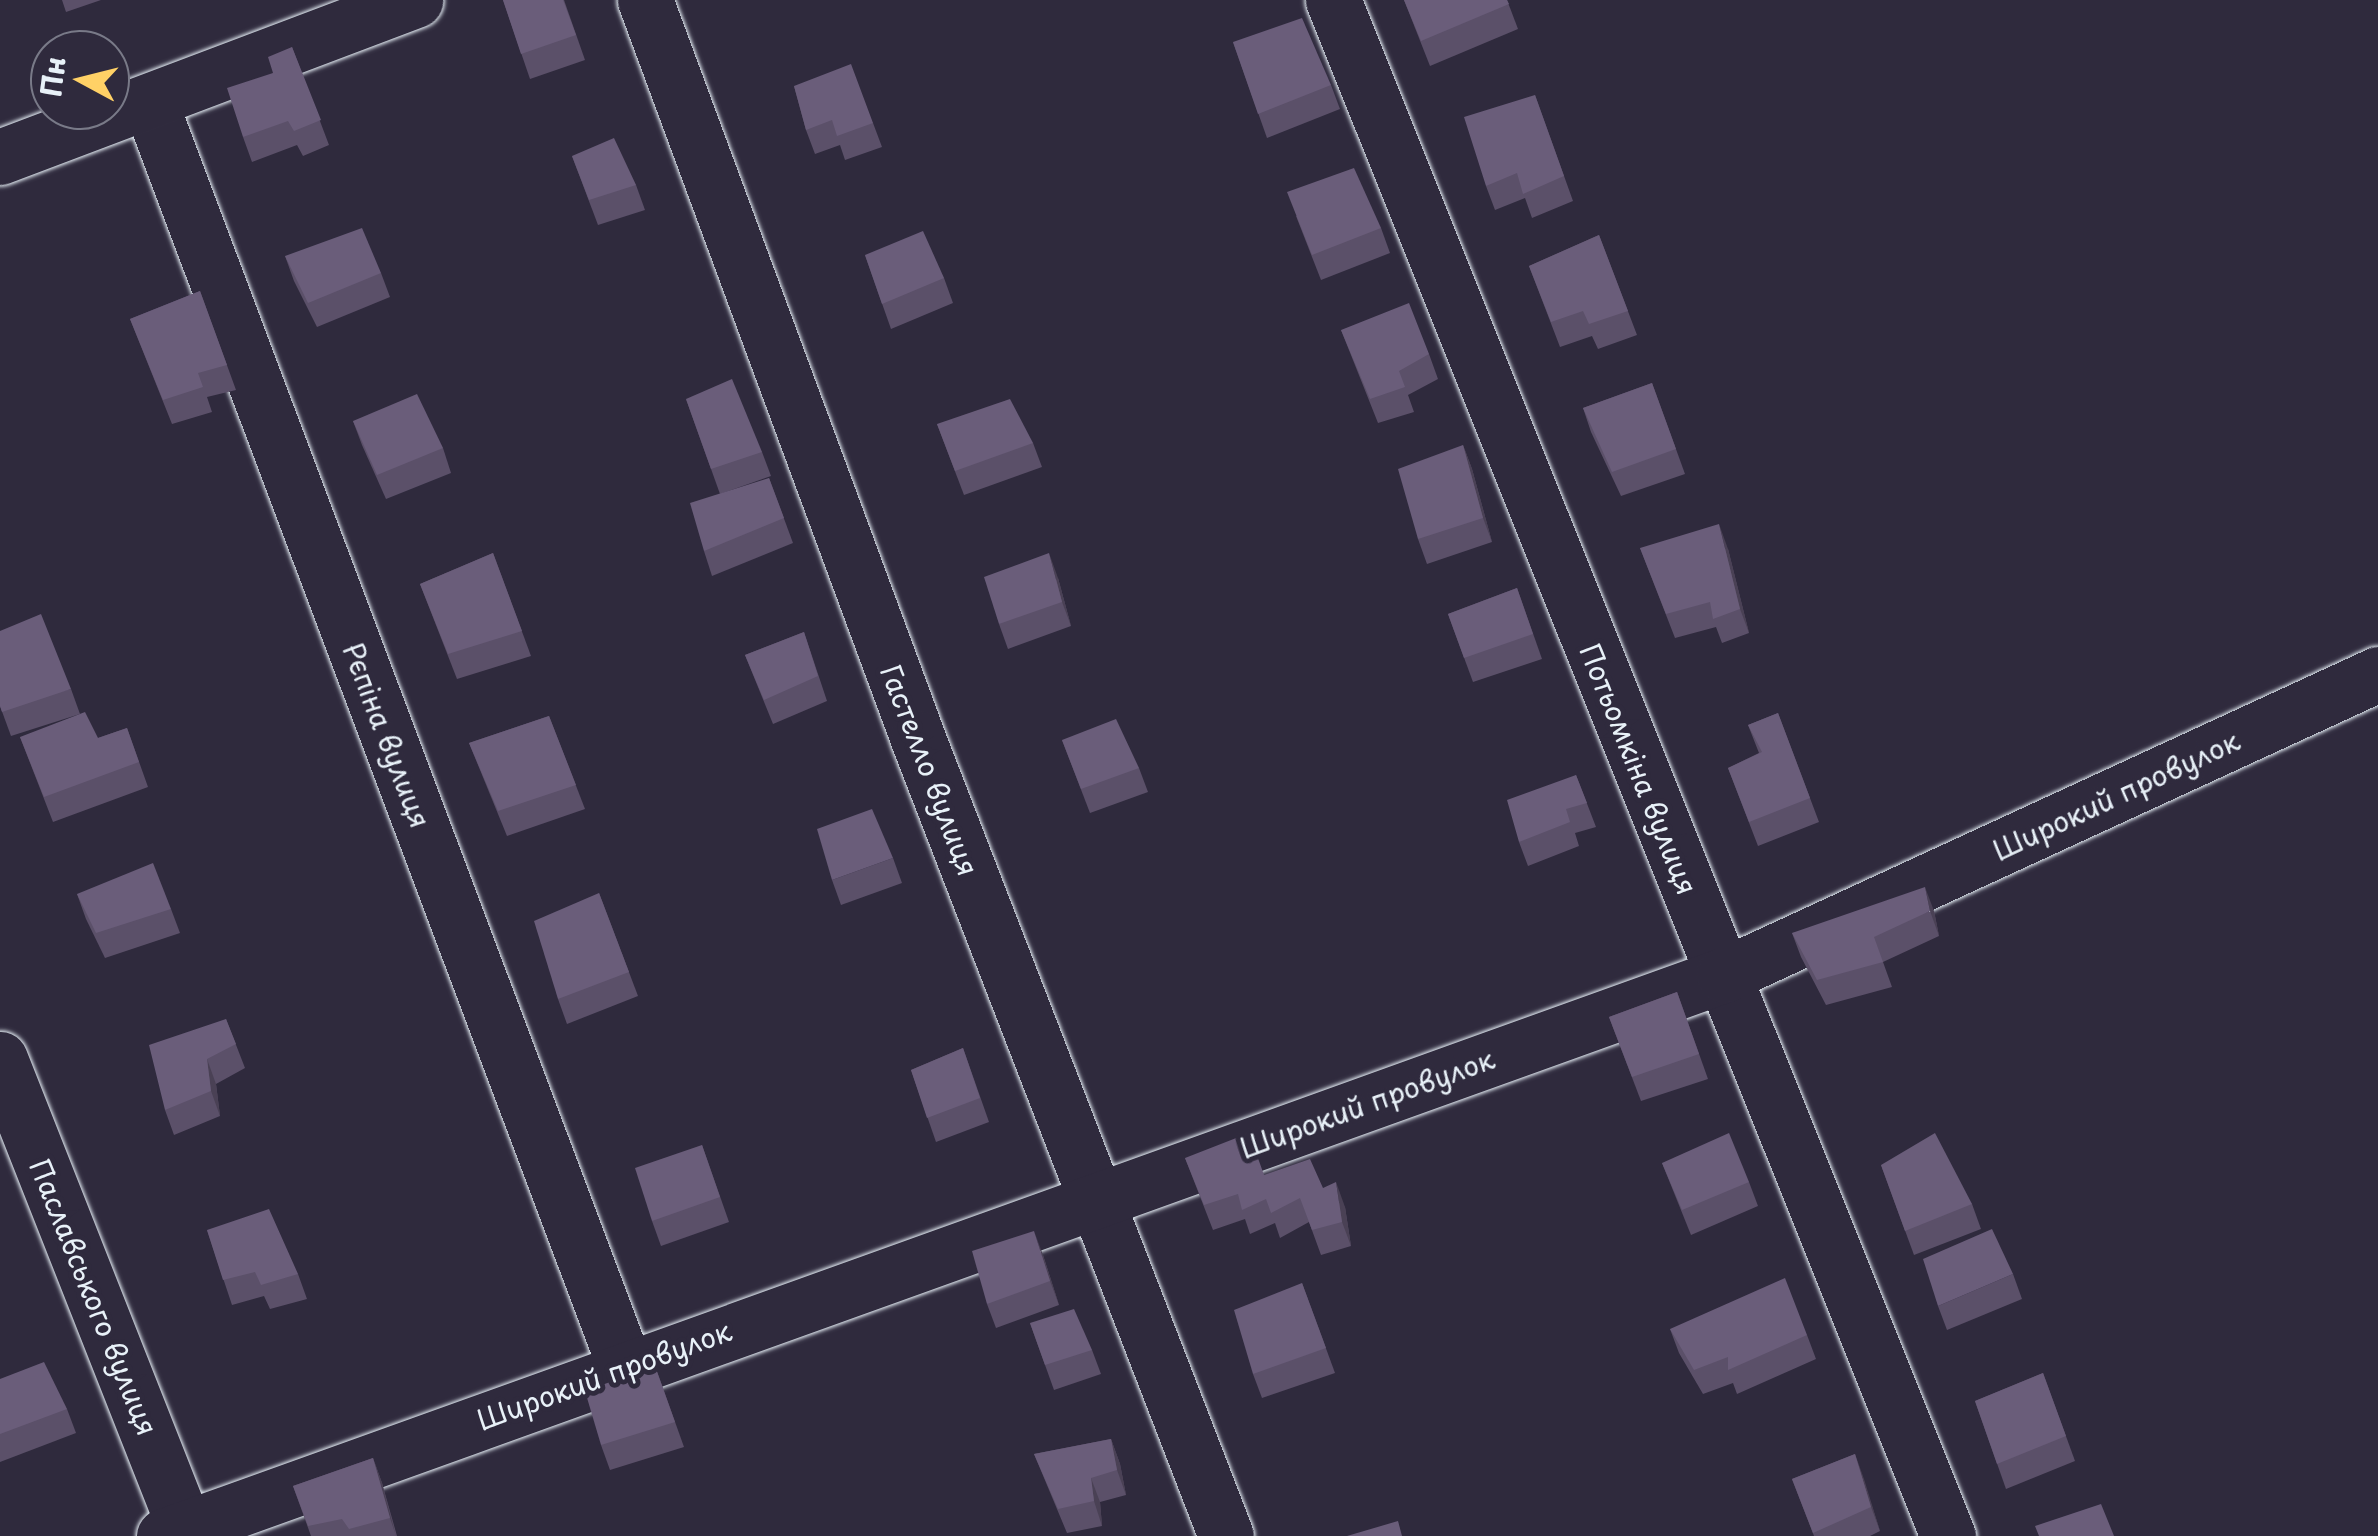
<!DOCTYPE html>
<html>
<head>
<meta charset="utf-8">
<style>
	body { margin:0 }
	#map { position:relative; width:2378px; height:1536px; overflow:hidden; background:#2f2a3d; font-family:"Playpen Sans",sans-serif }
	div>[style] { position:absolute }
	.roads { filter:drop-shadow(0 0 2px #e8f1f8) drop-shadow(0 0 2px #e8f1f8) }
	.minor>* { height:55px; margin:-27.5px; padding:0 27.5px; transform-origin:27.5px; border-radius:27.5px; background:#2f2a3d }
	.wall>* { inset:0; background:#5b5069 }
	.shaded-wall>* { inset:0; background:#4a4155 }
	.building>* { inset:0; background:#6a5d7a }
	span { translate:-50% -50%; white-space:nowrap; text-align:center; line-height:1.15; -webkit-text-stroke:10px #2f2a3d; paint-order:stroke }
	.street-label { font-size:28px; color:#e8f1f8 }
	.north { position:absolute; left:30px; top:30px; width:100px; height:100px; box-sizing:border-box; background:#2f2a3d; border:2px solid #797a88; border-radius:50%; rotate:277deg; font-size:28px; font-weight:700; line-height:40px; text-align:center; color:#e8f1f8 }
	.north::after { content:''; display:block; margin:auto; width:35px; height:45px; background:#ffd166; clip-path:polygon(50% 0,100% 100%,50% 72%,0 100%) }
</style>
</head>
<body>
<div id="map">
	<div class="roads">
		<div class="minor">
			<div style="left:645px;top:0;width:788px;rotate:69.72deg"></div>
			<div style="left:918px;top:739px;width:854px;rotate:68.87deg"></div>
			<div style="left:1333px;top:0;width:1655px;rotate:68.18deg"></div>
			<div style="left:150px;top:103px;width:1350px;rotate:69.4deg"></div>
			<div style="left:0;top:157px;width:444px;rotate:-20.7deg"></div>
			<div style="left:0;top:1059px;width:513px;rotate:68.49deg"></div>
			<div style="left:164px;top:1536px;width:1658px;rotate:-19.78deg"></div>
			<div style="left:1724px;top:975px;width:720px;rotate:-24.71deg"></div>
		</div>
	</div>
	<div class="wall">
		<div style="clip-path:polygon(62px 0,101px 0,66px 12px)"></div>
		<div style="clip-path:polygon(503px 0,564px 0,585px 60px,530px 79px)"></div>
		<div style="clip-path:polygon(1404px 0,1507px 0,1518px 29px,1430px 66px)"></div>
		<div style="clip-path:polygon(1233px 42px,1331px 85px,1340px 109px,1267px 138px)"></div>
		<div style="clip-path:polygon(292px 47px,329px 145px,303px 156px,297px 145px,252px 162px,243px 137px,273px 73px)"></div>
		<div style="clip-path:polygon(794px 86px,873px 123px,882px 147px,845px 160px,840px 145px,815px 154px,806px 130px)"></div>
		<div style="clip-path:polygon(1535px 95px,1573px 201px,1532px 218px,1525px 198px,1495px 210px,1486px 186px)"></div>
		<div style="clip-path:polygon(572px 156px,636px 185px,645px 210px,598px 225px)"></div>
		<div style="clip-path:polygon(1296px 216px,1381px 228px,1390px 253px,1321px 280px)"></div>
		<div style="clip-path:polygon(1599px 235px,1637px 335px,1598px 349px,1592px 336px,1560px 347px,1529px 266px)"></div>
		<div style="clip-path:polygon(865px 255px,944px 278px,953px 303px,891px 329px)"></div>
		<div style="clip-path:polygon(285px 256px,381px 273px,390px 297px,317px 327px,294px 281px)"></div>
		<div style="clip-path:polygon(200px 291px,236px 390px,207px 397px,212px 412px,172px 424px,130px 319px)"></div>
		<div style="clip-path:polygon(1341px 330px,1429px 354px,1438px 379px,1408px 395px,1414px 412px,1378px 423px)"></div>
		<div style="clip-path:polygon(1652px 383px,1685px 474px,1621px 496px,1591px 432px,1583px 408px)"></div>
		<div style="clip-path:polygon(686px 399px,762px 452px,771px 476px,720px 494px)"></div>
		<div style="clip-path:polygon(353px 421px,443px 448px,451px 473px,386px 499px,362px 445px)"></div>
		<div style="clip-path:polygon(937px 424px,1033px 443px,1042px 467px,964px 495px)"></div>
		<div style="clip-path:polygon(1463px 445px,1472px 469px,1492px 542px,1427px 564px,1418px 539px)"></div>
		<div style="clip-path:polygon(769px 478px,793px 543px,712px 576px,704px 551px)"></div>
		<div style="clip-path:polygon(1640px 548px,1728px 549px,1749px 633px,1722px 643px,1716px 627px,1675px 638px)"></div>
		<div style="clip-path:polygon(493px 553px,531px 656px,457px 679px,420px 584px)"></div>
		<div style="clip-path:polygon(1058px 578px,1071px 626px,1008px 649px,999px 624px)"></div>
		<div style="clip-path:polygon(1517px 588px,1542px 659px,1473px 682px,1448px 614px)"></div>
		<div style="clip-path:polygon(804px 632px,827px 701px,773px 724px,745px 655px)"></div>
		<div style="clip-path:polygon(71px 689px,80px 714px,11px 736px,0 706px)"></div>
		<div style="clip-path:polygon(1778px 713px,1819px 822px,1758px 846px,1728px 768px,1759px 753px,1748px 725px)"></div>
		<div style="clip-path:polygon(549px 716px,585px 809px,507px 836px,469px 743px)"></div>
		<div style="clip-path:polygon(127px 728px,148px 787px,53px 822px,20px 737px,98px 738px)"></div>
		<div style="clip-path:polygon(1062px 740px,1139px 768px,1148px 792px,1090px 813px)"></div>
		<div style="clip-path:polygon(1576px 775px,1596px 827px,1575px 833px,1579px 846px,1528px 866px,1519px 842px)"></div>
		<div style="clip-path:polygon(893px 858px,902px 883px,841px 905px,832px 880px)"></div>
		<div style="clip-path:polygon(599px 893px,638px 996px,567px 1024px,558px 999px)"></div>
		<div style="clip-path:polygon(77px 894px,171px 909px,180px 933px,105px 958px,86px 919px)"></div>
		<div style="clip-path:polygon(1934px 911px,1939px 936px,1883px 962px,1892px 987px,1826px 1005px,1801px 957px,1792px 933px)"></div>
		<div style="clip-path:polygon(1677px 992px,1708px 1079px,1641px 1101px,1609px 1017px)"></div>
		<div style="clip-path:polygon(226px 1019px,245px 1068px,216px 1084px,220px 1116px,174px 1135px,165px 1110px)"></div>
		<div style="clip-path:polygon(963px 1048px,989px 1122px,936px 1142px,911px 1070px)"></div>
		<div style="clip-path:polygon(702px 1145px,729px 1222px,661px 1246px,652px 1221px)"></div>
		<div style="clip-path:polygon(1185px 1158px,1323px 1188px,1345px 1207px,1351px 1246px,1321px 1255px,1309px 1222px,1280px 1238px,1275px 1223px,1250px 1234px,1245px 1219px,1213px 1230px)"></div>
		<div style="clip-path:polygon(1662px 1163px,1749px 1182px,1758px 1206px,1691px 1235px)"></div>
		<div style="clip-path:polygon(1881px 1165px,1972px 1204px,1981px 1229px,1914px 1255px)"></div>
		<div style="clip-path:polygon(207px 1230px,298px 1274px,307px 1299px,270px 1309px,264px 1296px,232px 1305px)"></div>
		<div style="clip-path:polygon(1043px 1255px,1059px 1305px,996px 1328px,987px 1304px)"></div>
		<div style="clip-path:polygon(2013px 1274px,2022px 1299px,1947px 1330px,1938px 1306px)"></div>
		<div style="clip-path:polygon(1302px 1283px,1335px 1373px,1262px 1398px,1253px 1374px)"></div>
		<div style="clip-path:polygon(1030px 1323px,1092px 1350px,1101px 1374px,1054px 1390px)"></div>
		<div style="clip-path:polygon(1670px 1329px,1807px 1335px,1816px 1359px,1737px 1394px,1733px 1383px,1703px 1394px,1679px 1353px)"></div>
		<div style="clip-path:polygon(655px 1366px,684px 1447px,610px 1470px,601px 1445px)"></div>
		<div style="clip-path:polygon(2043px 1373px,2075px 1461px,2006px 1489px,1975px 1401px)"></div>
		<div style="clip-path:polygon(0 1379px,67px 1409px,76px 1433px,0 1462px)"></div>
		<div style="clip-path:polygon(1111px 1439px,1120px 1464px,1126px 1495px,1100px 1502px,1102px 1526px,1067px 1533px,1034px 1454px)"></div>
		<div style="clip-path:polygon(1855px 1454px,1880px 1531px,1870px 1536px,1814px 1536px,1792px 1479px)"></div>
		<div style="clip-path:polygon(373px 1458px,382px 1483px,397px 1536px,311px 1536px,293px 1486px)"></div>
	</div>
	<div class="shaded-wall">
		<div style="clip-path:polygon(1463px 445px,1472px 469px,1492px 542px,1483px 518px)"></div>
		<div style="clip-path:polygon(1719px 524px,1728px 549px,1749px 633px,1740px 609px)"></div>
		<div style="clip-path:polygon(1049px 553px,1058px 578px,1071px 626px,1062px 602px)"></div>
		<div style="clip-path:polygon(1925px 887px,1934px 911px,1939px 936px,1930px 911px)"></div>
		<div style="clip-path:polygon(207px 1059px,216px 1084px,220px 1116px,211px 1091px)"></div>
		<div style="clip-path:polygon(1336px 1182px,1345px 1207px,1351px 1246px,1342px 1222px)"></div>
		<div style="clip-path:polygon(1034px 1231px,1043px 1255px,1059px 1305px,1050px 1281px)"></div>
		<div style="clip-path:polygon(1111px 1439px,1120px 1464px,1126px 1495px,1117px 1470px)"></div>
		<div style="clip-path:polygon(1855px 1454px,1864px 1479px,1880px 1531px,1871px 1507px)"></div>
		<div style="clip-path:polygon(373px 1458px,382px 1483px,396px 1536px,390px 1518px)"></div>
		<div style="clip-path:polygon(1091px 1478px,1100px 1502px,1102px 1526px,1094px 1501px)"></div>
	</div>
	<div class="building">
		<div style="clip-path:polygon(503px 0,563px 0,576px 35px,521px 54px)"></div>
		<div style="clip-path:polygon(1404px 0,1507px 0,1509px 4px,1421px 41px)"></div>
		<div style="clip-path:polygon(1302px 18px,1331px 85px,1258px 114px,1233px 42px)"></div>
		<div style="clip-path:polygon(292px 47px,321px 120px,294px 131px,288px 121px,243px 137px,227px 88px,273px 73px,268px 57px)"></div>
		<div style="clip-path:polygon(851px 64px,873px 123px,837px 136px,832px 120px,806px 130px,794px 86px)"></div>
		<div style="clip-path:polygon(1535px 95px,1564px 176px,1523px 194px,1517px 173px,1486px 186px,1464px 117px)"></div>
		<div style="clip-path:polygon(614px 138px,636px 185px,589px 200px,572px 156px)"></div>
		<div style="clip-path:polygon(1354px 168px,1381px 228px,1312px 255px,1287px 192px)"></div>
		<div style="clip-path:polygon(362px 228px,381px 273px,308px 303px,285px 256px)"></div>
		<div style="clip-path:polygon(923px 231px,944px 278px,882px 304px,865px 255px)"></div>
		<div style="clip-path:polygon(1599px 235px,1628px 311px,1589px 324px,1583px 311px,1551px 322px,1529px 266px)"></div>
		<div style="clip-path:polygon(200px 291px,227px 365px,198px 373px,203px 387px,163px 400px,130px 319px)"></div>
		<div style="clip-path:polygon(1409px 303px,1429px 354px,1399px 371px,1405px 387px,1370px 399px,1341px 330px)"></div>
		<div style="clip-path:polygon(732px 379px,762px 452px,711px 469px,686px 399px)"></div>
		<div style="clip-path:polygon(1652px 383px,1676px 449px,1612px 472px,1583px 408px)"></div>
		<div style="clip-path:polygon(417px 394px,443px 448px,377px 475px,353px 421px)"></div>
		<div style="clip-path:polygon(1010px 399px,1033px 443px,955px 471px,937px 424px)"></div>
		<div style="clip-path:polygon(1463px 445px,1483px 518px,1418px 539px,1398px 469px)"></div>
		<div style="clip-path:polygon(769px 478px,784px 518px,704px 551px,690px 503px)"></div>
		<div style="clip-path:polygon(1719px 524px,1740px 609px,1713px 619px,1710px 602px,1666px 614px,1640px 548px)"></div>
		<div style="clip-path:polygon(493px 553px,522px 631px,448px 654px,420px 584px)"></div>
		<div style="clip-path:polygon(1049px 553px,1062px 602px,999px 624px,984px 577px)"></div>
		<div style="clip-path:polygon(1517px 588px,1533px 634px,1464px 658px,1448px 614px)"></div>
		<div style="clip-path:polygon(41px 614px,71px 689px,2px 712px,0 706px,0 631px)"></div>
		<div style="clip-path:polygon(804px 632px,818px 676px,764px 700px,745px 655px)"></div>
		<div style="clip-path:polygon(85px 712px,98px 738px,127px 728px,139px 762px,44px 797px,20px 737px)"></div>
		<div style="clip-path:polygon(1778px 713px,1810px 798px,1749px 822px,1728px 768px,1762px 752px,1748px 725px)"></div>
		<div style="clip-path:polygon(549px 716px,576px 785px,498px 811px,469px 743px)"></div>
		<div style="clip-path:polygon(1116px 719px,1139px 768px,1081px 789px,1062px 740px)"></div>
		<div style="clip-path:polygon(1576px 775px,1587px 803px,1566px 809px,1570px 822px,1519px 842px,1507px 800px)"></div>
		<div style="clip-path:polygon(872px 809px,893px 858px,832px 880px,817px 829px)"></div>
		<div style="clip-path:polygon(153px 863px,171px 909px,96px 933px,77px 894px)"></div>
		<div style="clip-path:polygon(1925px 887px,1930px 911px,1874px 937px,1883px 962px,1817px 980px,1792px 933px)"></div>
		<div style="clip-path:polygon(599px 893px,629px 972px,558px 999px,534px 921px)"></div>
		<div style="clip-path:polygon(1677px 992px,1699px 1054px,1632px 1077px,1609px 1017px)"></div>
		<div style="clip-path:polygon(226px 1019px,236px 1044px,207px 1059px,211px 1091px,165px 1110px,149px 1045px)"></div>
		<div style="clip-path:polygon(963px 1048px,980px 1098px,927px 1118px,911px 1070px)"></div>
		<div style="clip-path:polygon(1249px 1133px,1264px 1175px,1310px 1159px,1323px 1188px,1336px 1182px,1342px 1222px,1312px 1230px,1300px 1198px,1271px 1213px,1266px 1199px,1242px 1210px,1238px 1194px,1204px 1205px,1185px 1158px)"></div>
		<div style="clip-path:polygon(1729px 1133px,1749px 1182px,1682px 1210px,1662px 1163px)"></div>
		<div style="clip-path:polygon(1935px 1133px,1972px 1204px,1905px 1231px,1881px 1165px)"></div>
		<div style="clip-path:polygon(702px 1145px,720px 1197px,652px 1221px,635px 1168px)"></div>
		<div style="clip-path:polygon(269px 1209px,298px 1274px,261px 1285px,255px 1272px,223px 1280px,207px 1230px)"></div>
		<div style="clip-path:polygon(1992px 1229px,2013px 1274px,1938px 1306px,1923px 1259px)"></div>
		<div style="clip-path:polygon(1034px 1231px,1050px 1281px,987px 1304px,972px 1251px)"></div>
		<div style="clip-path:polygon(1785px 1278px,1807px 1335px,1728px 1370px,1728px 1357px,1694px 1370px,1670px 1329px)"></div>
		<div style="clip-path:polygon(1302px 1283px,1326px 1348px,1253px 1374px,1234px 1310px)"></div>
		<div style="clip-path:polygon(1074px 1309px,1092px 1350px,1045px 1365px,1030px 1323px)"></div>
		<div style="clip-path:polygon(44px 1362px,67px 1409px,0 1434px,0 1379px)"></div>
		<div style="clip-path:polygon(655px 1366px,675px 1422px,601px 1445px,585px 1391px)"></div>
		<div style="clip-path:polygon(2043px 1373px,2066px 1436px,1997px 1464px,1975px 1401px)"></div>
		<div style="clip-path:polygon(1111px 1439px,1117px 1470px,1091px 1478px,1094px 1501px,1058px 1509px,1034px 1454px)"></div>
		<div style="clip-path:polygon(1855px 1454px,1871px 1507px,1813px 1533px,1792px 1479px)"></div>
		<div style="clip-path:polygon(373px 1458px,390px 1518px,349px 1529px,342px 1519px,308px 1526px,293px 1486px)"></div>
		<div style="clip-path:polygon(2101px 1504px,2114px 1536px,2039px 1536px,2035px 1526px)"></div>
		<div style="clip-path:polygon(1398px 1521px,1402px 1536px,1347px 1536px)"></div>
	</div>
	<div class="street-label">
		<span style="left:387px;top:735px;rotate:69deg">Рєпіна вулиця</span>
		<span style="left:1639px;top:769px;rotate:68deg">Потьомкіна вулиця</span>
		<span style="left:930px;top:770px;rotate:69deg">Гастелло вулиця</span>
		<span style="left:2116px;top:795px;rotate:-25deg">Широкий провулок</span>
		<span style="left:1367px;top:1103px;rotate:-20deg">Широкий провулок</span>
		<span style="left:94px;top:1297px;rotate:68deg">Паславського вулиця</span>
		<span style="left:604px;top:1375px;rotate:-20deg">Широкий провулок</span>
	</div>
	<div class="north">Пн</div>
</div>
</body>
</html>
